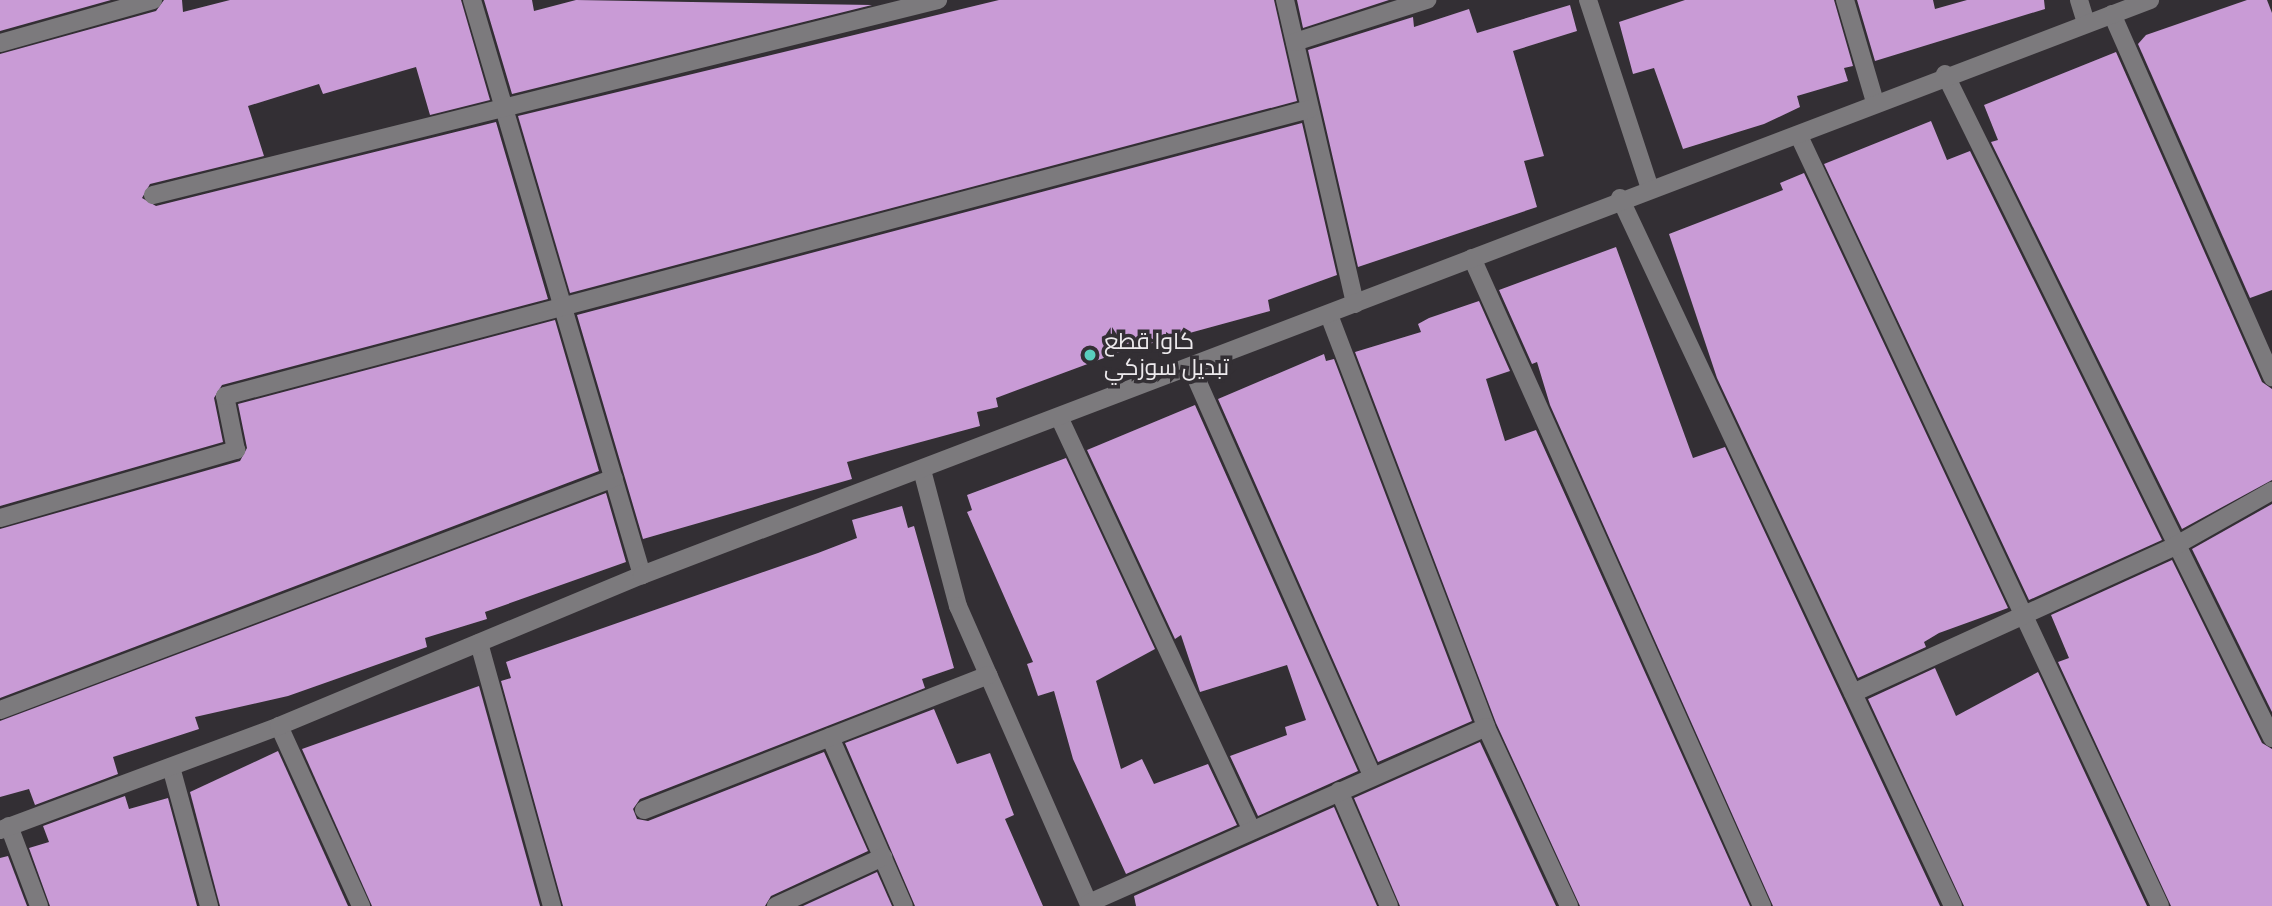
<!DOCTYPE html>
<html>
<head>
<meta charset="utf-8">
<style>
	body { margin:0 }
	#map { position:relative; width:2272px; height:906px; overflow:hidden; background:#332f34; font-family:"Source Sans 3",Cairo,sans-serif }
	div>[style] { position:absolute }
	.building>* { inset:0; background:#c99bd6 }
	.minor>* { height:18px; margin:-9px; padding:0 9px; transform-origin:9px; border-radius:9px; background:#7c7a7d }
	.dots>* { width:19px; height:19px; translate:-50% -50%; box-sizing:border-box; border:4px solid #332f34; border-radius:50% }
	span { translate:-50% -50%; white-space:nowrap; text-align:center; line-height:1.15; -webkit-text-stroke:7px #332f34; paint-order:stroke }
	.poi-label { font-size:23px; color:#edeaed }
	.left { translate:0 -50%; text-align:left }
</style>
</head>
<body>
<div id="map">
	<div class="building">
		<div style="clip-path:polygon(0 0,111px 0,0 31px)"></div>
		<div style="clip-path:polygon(164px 0,182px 0,183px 12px,230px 0,461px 0,490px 100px,430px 115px,416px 67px,323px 94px,319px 84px,248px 106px,264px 156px,150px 184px,142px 198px,156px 206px,496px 122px,548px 299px,222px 385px,214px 398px,223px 442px,0 506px,0 54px,156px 11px)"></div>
		<div style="clip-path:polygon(484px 0,532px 0,534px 11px,576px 0,872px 5px,512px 94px)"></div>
		<div style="clip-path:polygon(999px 0,1274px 0,1297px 101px,570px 293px,518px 116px)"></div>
		<div style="clip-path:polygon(1297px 0,1389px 0,1303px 28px)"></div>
		<div style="clip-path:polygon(1685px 0,1834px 0,1853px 66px,1844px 68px,1848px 81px,1797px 96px,1800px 107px,1764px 124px,1683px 149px,1654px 68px,1633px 74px,1619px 22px)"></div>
		<div style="clip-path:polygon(1857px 0,1933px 0,1935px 9px,1967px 0,2044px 0,2045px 9px,1875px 61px)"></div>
		<div style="clip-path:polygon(2247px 0,2267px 0,2272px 13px,2272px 290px,2250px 298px,2138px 44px,2146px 35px)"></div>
		<div style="clip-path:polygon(1570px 5px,1577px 31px,1513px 51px,1544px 156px,1524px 161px,1537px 207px,1358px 267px,1308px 50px,1413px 17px,1414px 27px,1469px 9px,1477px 33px)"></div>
		<div style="clip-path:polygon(2116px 52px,2262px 382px,2272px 389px,2272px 480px,2182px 529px,1991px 142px,1998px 140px,1984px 105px)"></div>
		<div style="clip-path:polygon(1931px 121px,1947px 160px,1970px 151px,2162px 540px,2029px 600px,1824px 164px)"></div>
		<div style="clip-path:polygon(1302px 123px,1337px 275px,1268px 300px,1270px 311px,1120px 352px,996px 398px,998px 407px,977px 412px,980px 426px,847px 462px,852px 479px,643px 539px,577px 315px)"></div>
		<div style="clip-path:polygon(1804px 173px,2008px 608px,1939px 633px,1924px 642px,1926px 647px,1858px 678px,1717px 378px,1669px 234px,1783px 190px,1780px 183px)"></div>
		<div style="clip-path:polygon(1616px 247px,1693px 458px,1725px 447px,1940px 906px,1773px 906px,1550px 405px,1537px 362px,1532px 364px,1499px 290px)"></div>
		<div style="clip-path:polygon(1479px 301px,1510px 371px,1486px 379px,1505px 441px,1536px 430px,1750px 906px,1580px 906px,1496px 723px,1355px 352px,1421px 332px,1418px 324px,1429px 318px)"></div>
		<div style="clip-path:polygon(555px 320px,599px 471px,0 698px,0 529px,240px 461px,247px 448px,238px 404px)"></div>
		<div style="clip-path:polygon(1324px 354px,1326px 361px,1334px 359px,1472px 721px,1378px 762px,1218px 399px)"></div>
		<div style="clip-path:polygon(1195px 405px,1358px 771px,1258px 816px,1230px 756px,1287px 735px,1285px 727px,1306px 720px,1287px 665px,1200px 692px,1181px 635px,1175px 639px,1087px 450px)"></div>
		<div style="clip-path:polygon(1066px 458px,1155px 649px,1096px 681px,1121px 769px,1142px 759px,1154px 784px,1208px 764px,1237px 825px,1126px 874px,1073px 759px,1054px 691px,1038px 696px,1027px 664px,1033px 662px,967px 512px,972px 510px,967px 495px)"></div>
		<div style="clip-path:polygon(606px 493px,626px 562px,485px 612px,487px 619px,425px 638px,427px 647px,288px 696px,195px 717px,199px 729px,113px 757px,118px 774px,35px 805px,29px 789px,0 797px,0 721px)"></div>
		<div style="clip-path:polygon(2272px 504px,2272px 712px,2192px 549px)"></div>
		<div style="clip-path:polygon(902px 506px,908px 528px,914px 526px,954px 668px,922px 679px,925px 688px,640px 799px,633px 809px,637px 819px,648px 821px,824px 752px,868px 851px,771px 896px,765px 906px,563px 906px,501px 681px,511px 678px,506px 662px,818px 553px,857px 538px,852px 520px)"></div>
		<div style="clip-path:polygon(2172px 560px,2262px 743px,2272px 749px,2272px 906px,2171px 906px,2058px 662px,2069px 658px,2051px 615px)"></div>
		<div style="clip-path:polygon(1935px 668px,1956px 716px,2038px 672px,2147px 906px,1964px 906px,1868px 699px)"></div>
		<div style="clip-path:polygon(479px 686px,540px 906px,372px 906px,302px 749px)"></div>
		<div style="clip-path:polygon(934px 709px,957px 764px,990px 753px,1014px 815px,1005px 819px,1043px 906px,915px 906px,845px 743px)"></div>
		<div style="clip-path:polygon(1480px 742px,1556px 906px,1400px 906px,1354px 798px)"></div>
		<div style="clip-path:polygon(278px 751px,348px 906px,220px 906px,190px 792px)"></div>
		<div style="clip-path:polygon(125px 796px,129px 809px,168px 798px,197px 906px,50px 906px,29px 848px,49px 842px,43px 826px)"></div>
		<div style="clip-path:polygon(1334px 807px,1377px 906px,1136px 906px,1134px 896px)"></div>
		<div style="clip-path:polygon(8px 856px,27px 906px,0 906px,0 858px)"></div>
		<div style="clip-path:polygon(877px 872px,892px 906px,803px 906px)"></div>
	</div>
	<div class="minor">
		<div style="left:472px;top:0;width:600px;rotate:73.53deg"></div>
		<div style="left:1285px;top:0;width:312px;rotate:77deg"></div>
		<div style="left:1588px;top:0;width:196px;rotate:71.8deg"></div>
		<div style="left:1845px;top:0;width:106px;rotate:73.6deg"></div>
		<div style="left:2079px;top:0;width:24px;rotate:73deg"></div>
		<div style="left:2112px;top:14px;width:397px;rotate:66.2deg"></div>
		<div style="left:1295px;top:42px;width:139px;rotate:-17.7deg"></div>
		<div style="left:0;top:43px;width:159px;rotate:-15.7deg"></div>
		<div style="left:1945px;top:74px;width:740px;rotate:63.78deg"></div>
		<div style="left:1799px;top:136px;width:850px;rotate:64.88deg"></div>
		<div style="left:153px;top:195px;width:809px;rotate:-13.95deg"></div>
		<div style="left:1620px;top:198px;width:782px;rotate:64.81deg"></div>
		<div style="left:1472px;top:258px;width:710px;rotate:65.89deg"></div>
		<div style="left:1329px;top:315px;width:441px;rotate:69.1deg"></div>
		<div style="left:1486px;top:727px;width:197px;rotate:65.1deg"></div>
		<div style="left:1192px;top:369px;width:445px;rotate:66.1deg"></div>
		<div style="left:1060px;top:419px;width:454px;rotate:65deg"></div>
		<div style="left:922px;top:470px;width:141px;rotate:75.2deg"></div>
		<div style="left:958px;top:606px;width:328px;rotate:66.3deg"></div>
		<div style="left:0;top:518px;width:246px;rotate:-16.1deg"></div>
		<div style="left:236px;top:450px;width:55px;rotate:-101.5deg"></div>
		<div style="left:225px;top:396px;width:1122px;rotate:-14.82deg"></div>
		<div style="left:479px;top:643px;width:273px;rotate:74.5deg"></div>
		<div style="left:1853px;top:693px;width:352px;rotate:-24.5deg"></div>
		<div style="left:2173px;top:547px;width:114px;rotate:-29.5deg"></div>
		<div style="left:0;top:710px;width:656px;rotate:-20.7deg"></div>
		<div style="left:279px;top:726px;width:198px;rotate:65.5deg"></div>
		<div style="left:830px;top:737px;width:184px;rotate:66.4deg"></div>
		<div style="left:171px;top:767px;width:144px;rotate:74.7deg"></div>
		<div style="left:1339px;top:791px;width:125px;rotate:66.5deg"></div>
		<div style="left:644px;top:810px;width:370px;rotate:-21.4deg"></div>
		<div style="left:9px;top:826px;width:85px;rotate:69.4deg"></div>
		<div style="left:0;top:830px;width:298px;rotate:-20.4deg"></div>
		<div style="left:279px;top:726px;width:393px;rotate:-22.6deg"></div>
		<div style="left:642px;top:575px;width:1614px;rotate:-20.87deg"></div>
		<div style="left:1089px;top:903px;width:434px;rotate:-23.9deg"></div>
		<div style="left:776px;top:906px;width:118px;rotate:-24.6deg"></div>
	</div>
	<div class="dots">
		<div style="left:1090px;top:355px;background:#59cebe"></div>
	</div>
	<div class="poi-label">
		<span class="left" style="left:1104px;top:355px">كاوا قطع<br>تبديل سوزكي</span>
	</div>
</div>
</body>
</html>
